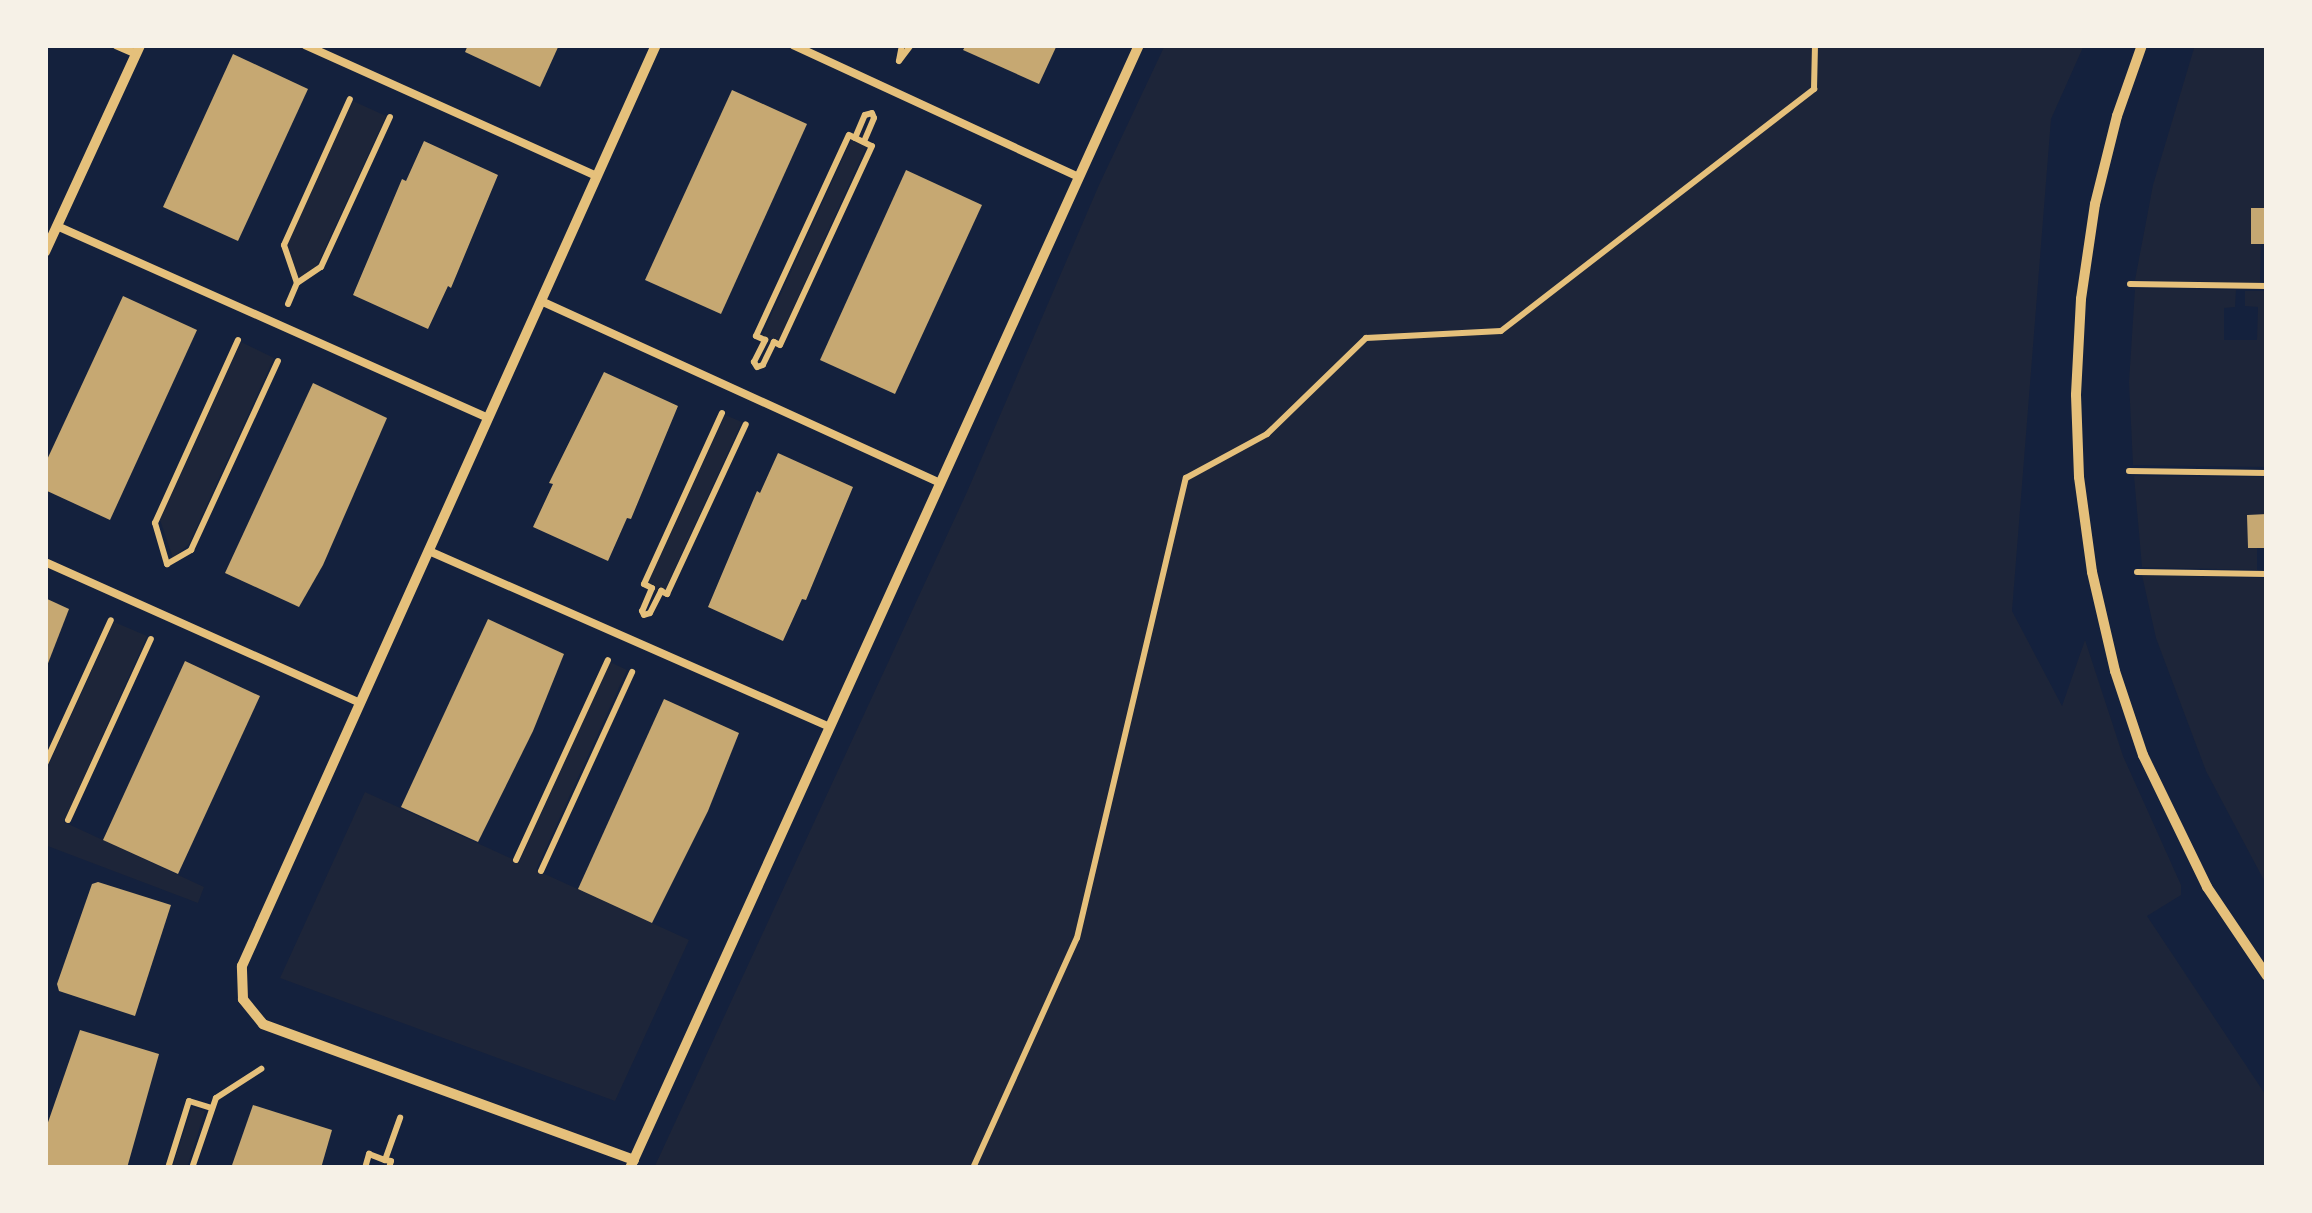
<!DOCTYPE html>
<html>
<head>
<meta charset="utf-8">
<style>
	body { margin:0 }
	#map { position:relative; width:2312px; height:1213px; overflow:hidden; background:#14213d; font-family:"Crimson Pro",serif }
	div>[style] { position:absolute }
	.green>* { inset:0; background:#1d2539 }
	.building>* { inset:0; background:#c6a872 }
	.path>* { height:6px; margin:-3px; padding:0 3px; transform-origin:3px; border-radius:3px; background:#e5c07b }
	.service>* { height:8px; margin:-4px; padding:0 4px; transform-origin:4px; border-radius:4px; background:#e5c07b }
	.minor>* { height:10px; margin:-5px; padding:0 5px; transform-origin:5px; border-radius:5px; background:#e5c07b }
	span { translate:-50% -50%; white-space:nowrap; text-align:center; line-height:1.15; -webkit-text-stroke:8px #f6f1e7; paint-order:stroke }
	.frame { position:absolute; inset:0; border:48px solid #f6f1e7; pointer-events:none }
</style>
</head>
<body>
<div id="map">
	<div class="green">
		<div style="clip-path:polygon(1165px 45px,2084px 45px,2051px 119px,2012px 611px,2062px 706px,2085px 640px,2123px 756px,2181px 885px,2181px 895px,2147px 916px,2267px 1097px,2267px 1168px,654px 1168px,967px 492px,1099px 185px)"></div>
		<div style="clip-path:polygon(2195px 45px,2267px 45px,2267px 208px,2251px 209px,2251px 244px,2261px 244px,2260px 283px,2135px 280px,2153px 185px)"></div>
		<div style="clip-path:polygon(353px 101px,386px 116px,316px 268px,299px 278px,286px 245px)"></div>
		<div style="clip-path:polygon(851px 140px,866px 147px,778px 342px,762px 335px)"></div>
		<div style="clip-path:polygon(2135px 289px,2236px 290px,2235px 307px,2224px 308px,2224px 340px,2257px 340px,2258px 307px,2245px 306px,2245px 291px,2267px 291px,2267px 467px,2133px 465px,2129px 382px)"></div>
		<div style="clip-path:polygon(241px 342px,274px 358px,189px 544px,173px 558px,160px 520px)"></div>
		<div style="clip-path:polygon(725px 415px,742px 422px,665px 590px,658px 587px,654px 596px,655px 586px,648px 583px)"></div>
		<div style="clip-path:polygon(2134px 476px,2267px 477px,2267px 514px,2247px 515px,2248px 548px,2257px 548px,2257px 570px,2142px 567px)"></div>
		<div style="clip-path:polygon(2142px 575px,2267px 578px,2267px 886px,2206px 771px,2156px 638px)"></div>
		<div style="clip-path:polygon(114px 622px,147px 636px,64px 822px,204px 887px,198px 903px,45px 845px,45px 773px)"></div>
		<div style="clip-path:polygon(610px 662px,627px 670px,536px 870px,689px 940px,615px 1101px,280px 978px,365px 792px,519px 862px)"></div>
		<div style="clip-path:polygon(192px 1107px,205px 1111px,187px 1168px,172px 1168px)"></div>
	</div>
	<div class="building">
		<div style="clip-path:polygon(468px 45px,559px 45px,540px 87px,465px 52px)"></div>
		<div style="clip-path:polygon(966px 45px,1057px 45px,1039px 84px,963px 50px)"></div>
		<div style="clip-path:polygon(233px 54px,308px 89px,238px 241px,163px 207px)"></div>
		<div style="clip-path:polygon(732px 90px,807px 124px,721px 314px,645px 280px)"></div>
		<div style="clip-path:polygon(424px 141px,498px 175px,451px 288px,448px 286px,428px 329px,353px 295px,402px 179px,406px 181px)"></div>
		<div style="clip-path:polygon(906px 170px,982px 205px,895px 394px,820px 360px)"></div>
		<div style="clip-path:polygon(2251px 208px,2267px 208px,2267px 244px,2251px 244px)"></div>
		<div style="clip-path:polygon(123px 296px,197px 330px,110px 520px,45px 490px,45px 464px)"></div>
		<div style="clip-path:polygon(604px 372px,678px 406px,631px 519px,627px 518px,608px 561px,533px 527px,553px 484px,549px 483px)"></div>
		<div style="clip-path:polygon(313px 383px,387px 418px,323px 565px,299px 607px,225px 573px)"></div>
		<div style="clip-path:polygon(778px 453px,853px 487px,806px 600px,802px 599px,783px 641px,708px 607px,757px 491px,760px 493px)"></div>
		<div style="clip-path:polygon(2267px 514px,2267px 548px,2248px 548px,2247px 515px)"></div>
		<div style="clip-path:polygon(45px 598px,69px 609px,45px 671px)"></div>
		<div style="clip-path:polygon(488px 619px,564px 654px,533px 731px,478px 842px,401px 807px)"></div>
		<div style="clip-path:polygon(185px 661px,260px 696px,178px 874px,103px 840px)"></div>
		<div style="clip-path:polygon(664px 699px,739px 733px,708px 811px,652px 923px,578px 889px)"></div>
		<div style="clip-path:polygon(98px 882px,171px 905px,135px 1016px,59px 991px,57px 984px,92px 884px)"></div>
		<div style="clip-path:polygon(80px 1030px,159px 1054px,127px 1168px,45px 1168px,45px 1131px)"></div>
		<div style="clip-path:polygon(253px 1105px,332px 1130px,321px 1168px,231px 1168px)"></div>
	</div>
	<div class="path">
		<div style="left:902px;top:45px;width:16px;rotate:101deg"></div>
		<div style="left:899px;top:61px;width:20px;rotate:-53deg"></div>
		<div style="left:849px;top:135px;width:25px;rotate:26deg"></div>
		<div style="left:872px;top:146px;width:219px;rotate:114.8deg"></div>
		<div style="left:780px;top:345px;width:7px;rotate:-153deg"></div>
		<div style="left:774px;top:342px;width:25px;rotate:116deg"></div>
		<div style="left:763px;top:365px;width:6px;rotate:162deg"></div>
		<div style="left:757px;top:367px;width:6px;rotate:-121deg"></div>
		<div style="left:754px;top:362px;width:25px;rotate:-63deg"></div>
		<div style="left:765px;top:340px;width:10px;rotate:-156deg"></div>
		<div style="left:756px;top:336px;width:221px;rotate:-65.2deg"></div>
		<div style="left:855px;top:138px;width:25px;rotate:-67deg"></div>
		<div style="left:865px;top:115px;width:7px;rotate:-16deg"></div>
		<div style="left:872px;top:113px;width:5px;rotate:68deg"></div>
		<div style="left:874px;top:118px;width:26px;rotate:113deg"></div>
		<div style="left:297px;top:283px;width:40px;rotate:-108.9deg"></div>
		<div style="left:284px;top:245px;width:160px;rotate:-65.7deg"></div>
		<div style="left:2130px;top:284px;width:137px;rotate:0.8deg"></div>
		<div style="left:288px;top:304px;width:23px;rotate:-67deg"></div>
		<div style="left:297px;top:283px;width:29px;rotate:-34deg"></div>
		<div style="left:321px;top:267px;width:165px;rotate:-65.3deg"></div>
		<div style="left:238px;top:340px;width:201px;rotate:114.4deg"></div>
		<div style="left:155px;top:523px;width:43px;rotate:73.7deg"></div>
		<div style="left:167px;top:564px;width:28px;rotate:-30deg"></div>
		<div style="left:191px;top:550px;width:208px;rotate:-65.3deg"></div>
		<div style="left:722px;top:413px;width:188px;rotate:114.5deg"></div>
		<div style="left:644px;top:584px;width:9px;rotate:27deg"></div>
		<div style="left:652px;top:588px;width:25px;rotate:113deg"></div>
		<div style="left:642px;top:611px;width:4px;rotate:63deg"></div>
		<div style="left:644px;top:615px;width:6px;rotate:-18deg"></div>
		<div style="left:650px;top:613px;width:25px;rotate:-63deg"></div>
		<div style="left:661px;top:591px;width:7px;rotate:27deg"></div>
		<div style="left:667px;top:594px;width:187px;rotate:-65.1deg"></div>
		<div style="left:2129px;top:471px;width:138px;rotate:0.8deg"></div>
		<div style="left:2137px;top:572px;width:130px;rotate:0.9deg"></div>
		<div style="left:45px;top:764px;width:158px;rotate:-65.4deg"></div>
		<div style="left:68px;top:820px;width:199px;rotate:-65.4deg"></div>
		<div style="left:516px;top:860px;width:220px;rotate:-65.3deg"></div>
		<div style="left:541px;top:871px;width:219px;rotate:-65.4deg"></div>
		<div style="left:168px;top:1168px;width:70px;rotate:-72.6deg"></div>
		<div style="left:189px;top:1101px;width:24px;rotate:17deg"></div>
		<div style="left:192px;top:1168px;width:74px;rotate:-71.1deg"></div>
		<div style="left:216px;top:1098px;width:54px;rotate:-32.8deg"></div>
		<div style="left:365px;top:1168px;width:15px;rotate:-74deg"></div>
		<div style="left:369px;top:1154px;width:17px;rotate:21deg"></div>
		<div style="left:389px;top:1168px;width:7px;rotate:-74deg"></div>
		<div style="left:391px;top:1161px;width:6px;rotate:-171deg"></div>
		<div style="left:385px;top:1160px;width:45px;rotate:-70.3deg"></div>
		<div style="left:973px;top:1168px;width:252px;rotate:-65.7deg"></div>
		<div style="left:1077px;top:938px;width:473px;rotate:-76.7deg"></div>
		<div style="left:1186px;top:478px;width:92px;rotate:-28.5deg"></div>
		<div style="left:1267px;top:434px;width:138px;rotate:-44.1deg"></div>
		<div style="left:1366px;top:338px;width:135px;rotate:-3deg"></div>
		<div style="left:1501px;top:331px;width:396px;rotate:-37.7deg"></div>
		<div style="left:1814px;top:89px;width:44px;rotate:-88.7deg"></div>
	</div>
	<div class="service">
		<div style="left:116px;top:45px;width:22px;rotate:24deg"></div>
		<div style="left:305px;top:45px;width:319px;rotate:24.2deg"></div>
		<div style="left:793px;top:45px;width:315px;rotate:24.8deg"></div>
		<div style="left:57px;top:226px;width:472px;rotate:24deg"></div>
		<div style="left:541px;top:301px;width:439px;rotate:24.5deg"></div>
		<div style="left:429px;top:551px;width:438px;rotate:23.7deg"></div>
		<div style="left:45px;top:562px;width:345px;rotate:24.1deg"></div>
	</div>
	<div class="minor">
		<div style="left:2142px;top:45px;width:75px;rotate:109.4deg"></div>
		<div style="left:2117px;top:116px;width:91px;rotate:104deg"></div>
		<div style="left:2095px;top:204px;width:96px;rotate:98.4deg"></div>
		<div style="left:2081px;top:299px;width:96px;rotate:93deg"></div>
		<div style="left:2076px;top:395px;width:82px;rotate:87.9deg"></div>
		<div style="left:2079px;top:477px;width:96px;rotate:82.2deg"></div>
		<div style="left:2092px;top:572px;width:102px;rotate:76.9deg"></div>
		<div style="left:2115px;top:671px;width:89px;rotate:71.6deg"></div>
		<div style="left:2143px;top:755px;width:147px;rotate:64.1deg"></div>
		<div style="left:2207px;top:887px;width:107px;rotate:56deg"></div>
		<div style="left:45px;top:252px;width:228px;rotate:-65.3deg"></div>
		<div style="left:634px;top:1160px;width:395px;rotate:-159.9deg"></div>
		<div style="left:263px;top:1024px;width:32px;rotate:-129deg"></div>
		<div style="left:243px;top:999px;width:33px;rotate:-92deg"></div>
		<div style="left:242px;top:966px;width:1010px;rotate:-65.8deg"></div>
		<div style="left:630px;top:1168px;width:1233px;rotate:-65.62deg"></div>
	</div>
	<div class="frame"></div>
</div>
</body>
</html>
